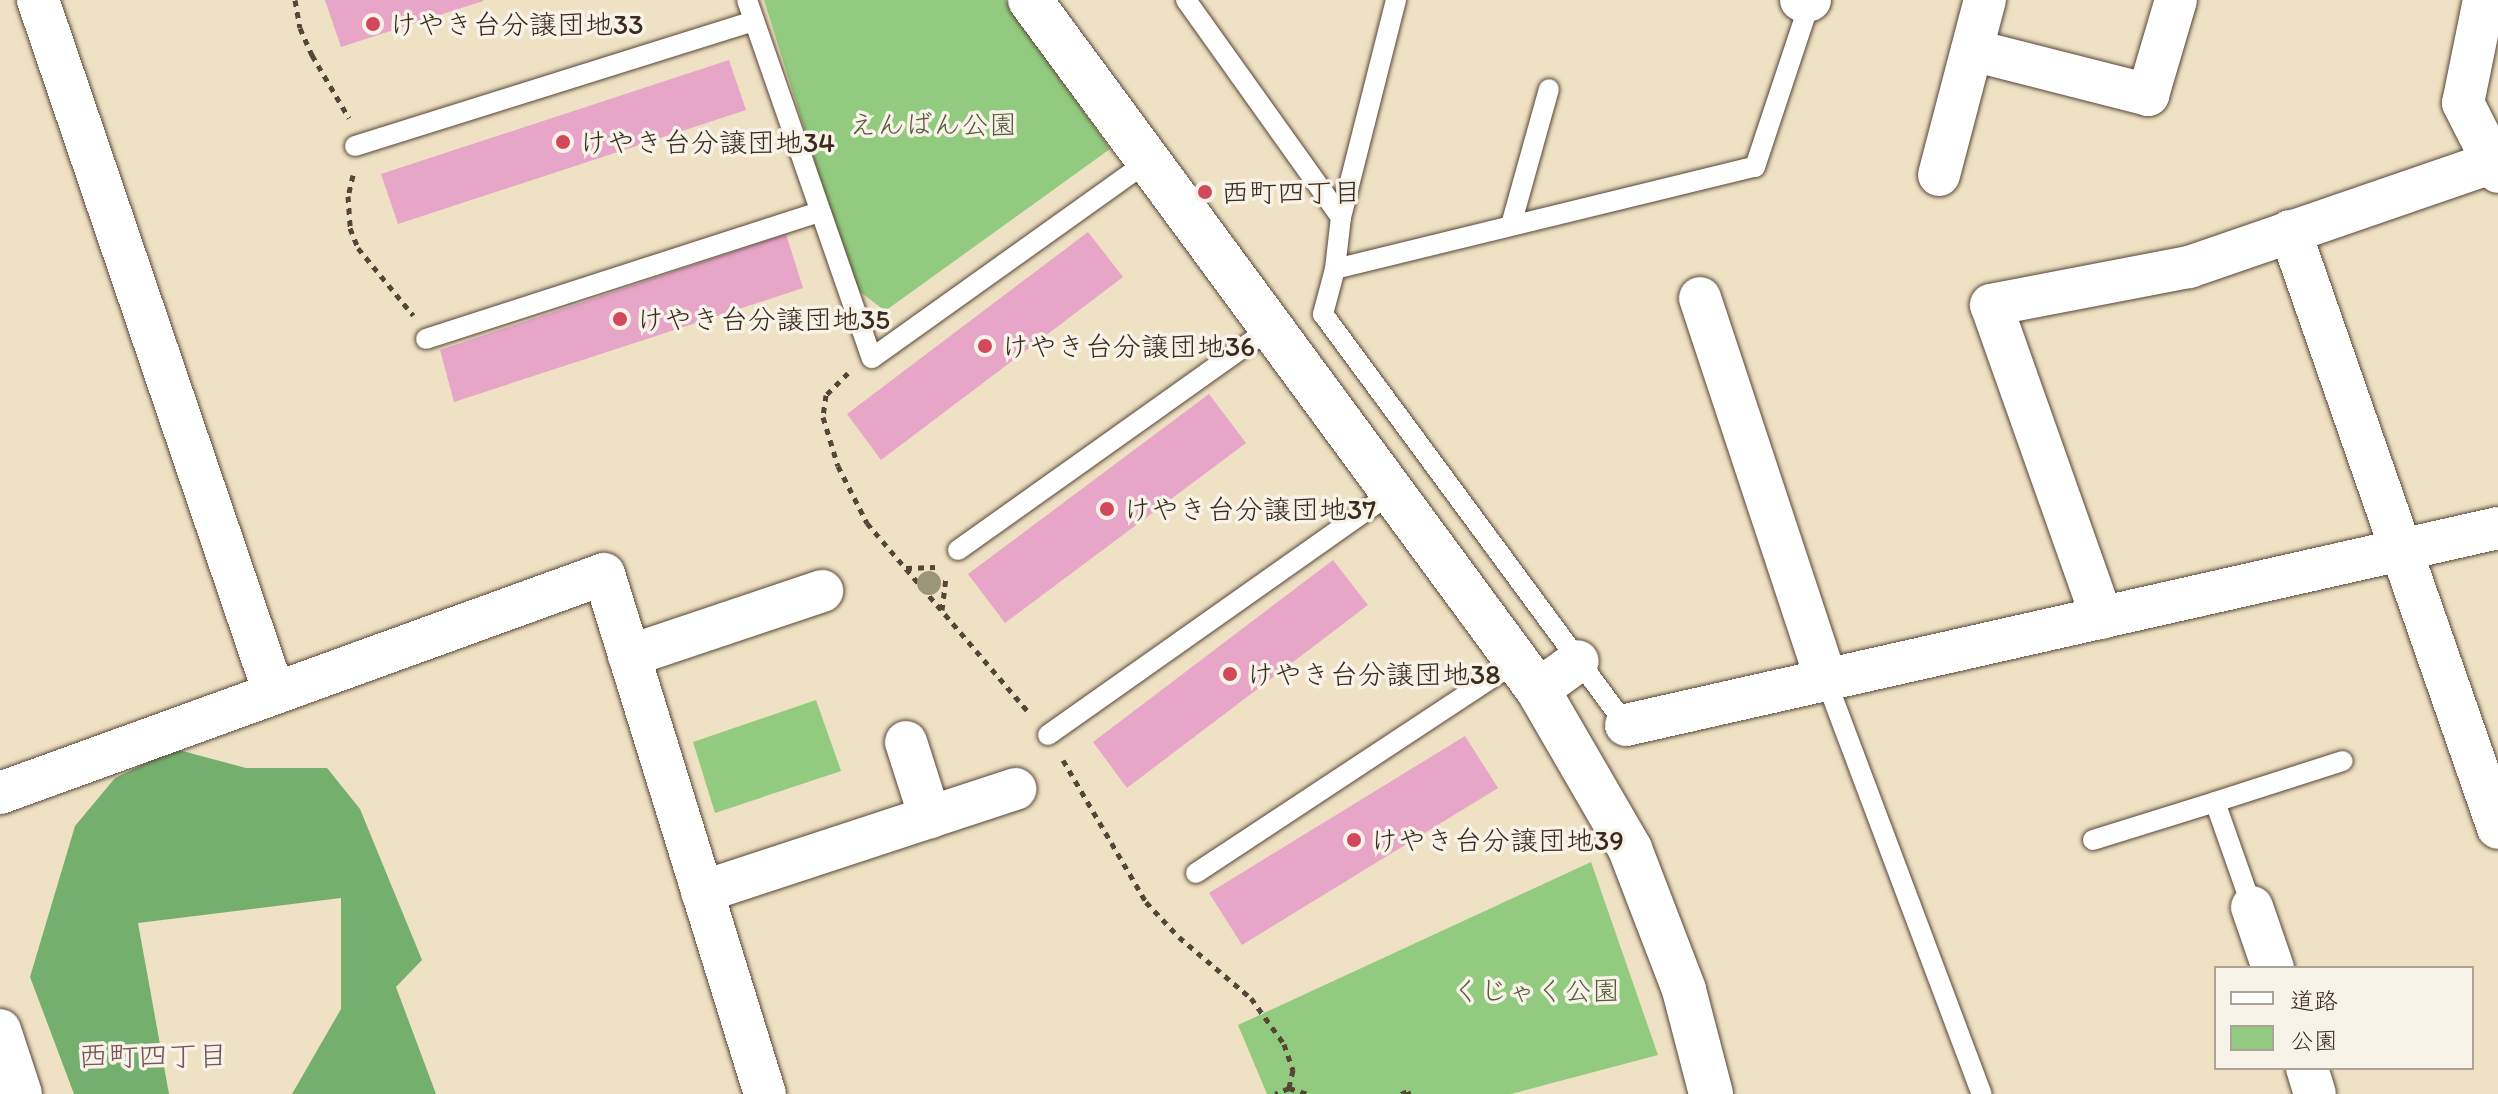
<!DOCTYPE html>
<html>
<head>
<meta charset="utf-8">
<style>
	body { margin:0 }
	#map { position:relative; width:2498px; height:1094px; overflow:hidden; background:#efe1c3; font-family:Itim,"Klee One",sans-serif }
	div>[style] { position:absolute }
	.green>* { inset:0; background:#92cb7f }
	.forest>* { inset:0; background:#75af6e }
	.building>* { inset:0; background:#e7a5c8 }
	.path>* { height:5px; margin-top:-2.5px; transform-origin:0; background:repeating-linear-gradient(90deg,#564537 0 6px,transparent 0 12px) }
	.roads { filter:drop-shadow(0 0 2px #564537) drop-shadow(0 0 2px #564537) }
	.lane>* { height:20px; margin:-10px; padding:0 10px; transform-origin:10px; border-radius:10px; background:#fff }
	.street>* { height:42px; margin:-21px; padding:0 21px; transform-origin:21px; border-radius:21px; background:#fff }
	.secondary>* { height:44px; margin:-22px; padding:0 22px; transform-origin:22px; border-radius:22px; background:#fff }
	.trees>* { width:24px; height:24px; margin:-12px; border-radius:50%; background:#9a9778 }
	.dots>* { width:22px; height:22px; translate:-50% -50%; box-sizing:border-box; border:4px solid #f7f3e8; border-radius:50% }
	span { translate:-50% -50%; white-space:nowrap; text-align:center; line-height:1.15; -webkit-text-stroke:7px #f7f3e8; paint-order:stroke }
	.poi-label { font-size:28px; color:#3b2a1e }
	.left { translate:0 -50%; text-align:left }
	.park-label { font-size:28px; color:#555a3b }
	.neighbourhood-label { font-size:30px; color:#77555a }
	.legend { position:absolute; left:2214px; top:966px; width:260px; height:104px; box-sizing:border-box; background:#f7f3e8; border:2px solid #aca397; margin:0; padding:10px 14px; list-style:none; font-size:24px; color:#3b2a1e }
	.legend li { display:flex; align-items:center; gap:16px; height:40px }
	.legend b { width:40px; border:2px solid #aca397 }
</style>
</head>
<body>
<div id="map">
	<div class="green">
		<div style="clip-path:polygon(764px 0,1005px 0,1110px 149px,885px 311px,854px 287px)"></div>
		<div style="clip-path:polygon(816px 700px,841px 771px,715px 813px,693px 742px)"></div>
		<div style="clip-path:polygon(1591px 862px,1658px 1055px,1511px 1094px,1267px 1094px,1238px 1025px)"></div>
	</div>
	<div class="forest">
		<div style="clip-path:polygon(175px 749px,246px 768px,327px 768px,360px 809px,422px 960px,396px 987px,436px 1094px,292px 1094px,341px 1009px,341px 898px,138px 923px,169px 1094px,74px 1094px,30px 977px,75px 826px,115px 778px)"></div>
	</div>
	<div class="building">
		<div style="clip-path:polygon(325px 0,483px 0,483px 1px,341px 47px)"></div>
		<div style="clip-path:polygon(729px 60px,746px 110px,398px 224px,381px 174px)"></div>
		<div style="clip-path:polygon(1088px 232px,1123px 277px,881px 460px,847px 414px)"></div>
		<div style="clip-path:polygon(786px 234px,803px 288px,454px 402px,440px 350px)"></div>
		<div style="clip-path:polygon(1209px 394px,1246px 443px,1005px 623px,968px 574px)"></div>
		<div style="clip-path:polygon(1333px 560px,1368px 605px,1127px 788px,1093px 742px)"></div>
		<div style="clip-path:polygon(1465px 736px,1498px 788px,1242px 945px,1209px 893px)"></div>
	</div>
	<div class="path">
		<div style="left:295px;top:0;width:28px;rotate:80deg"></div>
		<div style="left:300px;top:28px;width:30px;rotate:66deg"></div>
		<div style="left:312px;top:55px;width:73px;rotate:59.6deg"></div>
		<div style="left:353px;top:175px;width:22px;rotate:103deg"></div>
		<div style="left:348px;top:196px;width:32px;rotate:86deg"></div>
		<div style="left:350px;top:228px;width:22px;rotate:68deg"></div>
		<div style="left:358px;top:248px;width:87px;rotate:50.6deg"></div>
		<div style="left:848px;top:373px;width:31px;rotate:135deg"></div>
		<div style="left:826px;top:395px;width:22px;rotate:98deg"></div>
		<div style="left:823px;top:417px;width:51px;rotate:73deg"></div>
		<div style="left:838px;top:466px;width:64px;rotate:63deg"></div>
		<div style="left:867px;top:523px;width:250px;rotate:49.5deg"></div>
		<div style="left:906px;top:568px;width:29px;rotate:-2deg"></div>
		<div style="left:942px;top:610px;width:34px;rotate:-83deg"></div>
		<div style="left:1063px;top:760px;width:164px;rotate:59.7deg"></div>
		<div style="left:1146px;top:902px;width:48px;rotate:46.7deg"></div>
		<div style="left:1179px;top:937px;width:94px;rotate:40.3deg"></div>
		<div style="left:1251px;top:998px;width:57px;rotate:54.3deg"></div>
		<div style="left:1284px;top:1044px;width:28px;rotate:71deg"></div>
		<div style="left:1293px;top:1070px;width:18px;rotate:103deg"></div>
		<div style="left:1289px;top:1088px;width:15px;rotate:157deg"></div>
		<div style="left:1289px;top:1088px;width:19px;rotate:18deg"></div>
		<div style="left:1401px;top:1094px;width:8px;rotate:-23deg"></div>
		<div style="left:1408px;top:1091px;width:3px;rotate:72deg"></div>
	</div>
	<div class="roads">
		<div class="lane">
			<div style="left:747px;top:0;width:379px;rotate:70.8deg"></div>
			<div style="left:872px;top:358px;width:339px;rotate:-35.5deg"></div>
			<div style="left:1186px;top:0;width:267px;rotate:54.5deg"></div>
			<div style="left:1396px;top:0;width:224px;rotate:104.2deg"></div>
			<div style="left:1341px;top:217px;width:52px;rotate:96.6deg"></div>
			<div style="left:1335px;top:269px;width:47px;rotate:104.9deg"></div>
			<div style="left:1323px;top:314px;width:511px;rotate:53.6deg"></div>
			<div style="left:355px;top:146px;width:418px;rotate:-17.4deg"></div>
			<div style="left:1511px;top:225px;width:141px;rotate:-74.4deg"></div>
			<div style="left:1335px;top:269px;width:432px;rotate:-13.7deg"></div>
			<div style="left:1755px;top:167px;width:174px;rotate:-71.6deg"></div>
			<div style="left:426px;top:339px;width:413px;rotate:-17.9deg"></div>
			<div style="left:958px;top:550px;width:383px;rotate:-35.4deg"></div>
			<div style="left:1826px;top:680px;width:442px;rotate:69.4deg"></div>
			<div style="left:1048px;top:735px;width:422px;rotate:-35.2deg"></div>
			<div style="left:2093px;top:840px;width:128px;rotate:-17.3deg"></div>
			<div style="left:1196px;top:873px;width:386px;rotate:-33.4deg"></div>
			<div style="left:2252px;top:907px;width:111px;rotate:-109.4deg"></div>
			<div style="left:2215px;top:802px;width:134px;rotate:-17.8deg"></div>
		</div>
		<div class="street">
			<div style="left:38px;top:0;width:732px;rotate:71.19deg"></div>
			<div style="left:1801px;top:0;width:9px"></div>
			<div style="left:2484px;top:0;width:105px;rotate:101.5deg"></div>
			<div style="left:2463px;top:103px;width:77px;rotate:63.1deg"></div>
			<div style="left:1972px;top:50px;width:182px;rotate:14.3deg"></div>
			<div style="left:2148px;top:95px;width:99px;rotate:-73.6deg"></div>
			<div style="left:1939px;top:175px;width:181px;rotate:-75.3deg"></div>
			<div style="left:2290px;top:231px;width:632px;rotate:70.79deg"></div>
			<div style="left:1700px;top:298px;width:402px;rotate:71.7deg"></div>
			<div style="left:2102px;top:618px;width:332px;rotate:-109.5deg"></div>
			<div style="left:1991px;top:305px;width:202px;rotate:-10.9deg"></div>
			<div style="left:2189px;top:267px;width:323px;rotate:-19deg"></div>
			<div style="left:629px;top:656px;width:204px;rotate:-18.6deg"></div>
			<div style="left:1538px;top:690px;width:49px;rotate:-35.9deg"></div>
			<div style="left:1626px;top:725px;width:894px;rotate:-12.73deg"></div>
			<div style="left:906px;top:742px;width:79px;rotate:72.3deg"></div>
			<div style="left:0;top:793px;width:642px;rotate:-19.93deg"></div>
			<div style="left:604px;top:574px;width:544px;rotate:72.8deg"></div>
			<div style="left:702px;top:892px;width:330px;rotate:-18.2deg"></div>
			<div style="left:2252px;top:907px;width:65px;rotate:71deg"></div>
			<div style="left:0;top:1030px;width:67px;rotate:71.8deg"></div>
			<div style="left:2307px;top:1068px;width:27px;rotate:73deg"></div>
		</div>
		<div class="secondary">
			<div style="left:1030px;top:0;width:857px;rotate:53.64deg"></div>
			<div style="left:1538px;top:690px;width:184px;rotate:59.9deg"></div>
			<div style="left:1630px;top:849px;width:151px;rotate:69deg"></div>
			<div style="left:1684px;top:990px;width:107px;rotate:75.4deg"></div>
		</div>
	</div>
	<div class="trees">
		<div style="left:929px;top:583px"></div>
	</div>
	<div class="dots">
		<div style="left:373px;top:24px;background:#d1495b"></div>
		<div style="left:563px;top:142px;background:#d1495b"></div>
		<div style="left:1205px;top:192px;background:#d1495b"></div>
		<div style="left:620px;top:319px;background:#d1495b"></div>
		<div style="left:985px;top:346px;background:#d1495b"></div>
		<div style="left:1107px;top:509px;background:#d1495b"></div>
		<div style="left:1230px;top:674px;background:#d1495b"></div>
		<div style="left:1354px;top:840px;background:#d1495b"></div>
	</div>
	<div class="poi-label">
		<span class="left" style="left:389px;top:24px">けやき台分譲団地33</span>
		<span class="left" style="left:579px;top:142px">けやき台分譲団地34</span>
		<span class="left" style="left:1221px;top:192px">西町四丁目</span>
		<span class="left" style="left:636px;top:319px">けやき台分譲団地35</span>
		<span class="left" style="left:1001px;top:346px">けやき台分譲団地36</span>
		<span class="left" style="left:1123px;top:509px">けやき台分譲団地37</span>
		<span class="left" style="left:1246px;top:674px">けやき台分譲団地38</span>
		<span class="left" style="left:1370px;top:840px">けやき台分譲団地39</span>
	</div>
	<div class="park-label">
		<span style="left:933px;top:124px">えんばん公園</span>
		<span style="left:1536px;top:990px">くじゃく公園</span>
	</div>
	<div class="neighbourhood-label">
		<span style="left:153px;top:1056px">西町四丁目</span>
	</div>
	<ul class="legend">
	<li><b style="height:10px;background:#fff"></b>道路</li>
	<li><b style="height:22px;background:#92cb7f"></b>公園</li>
	</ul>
</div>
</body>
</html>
